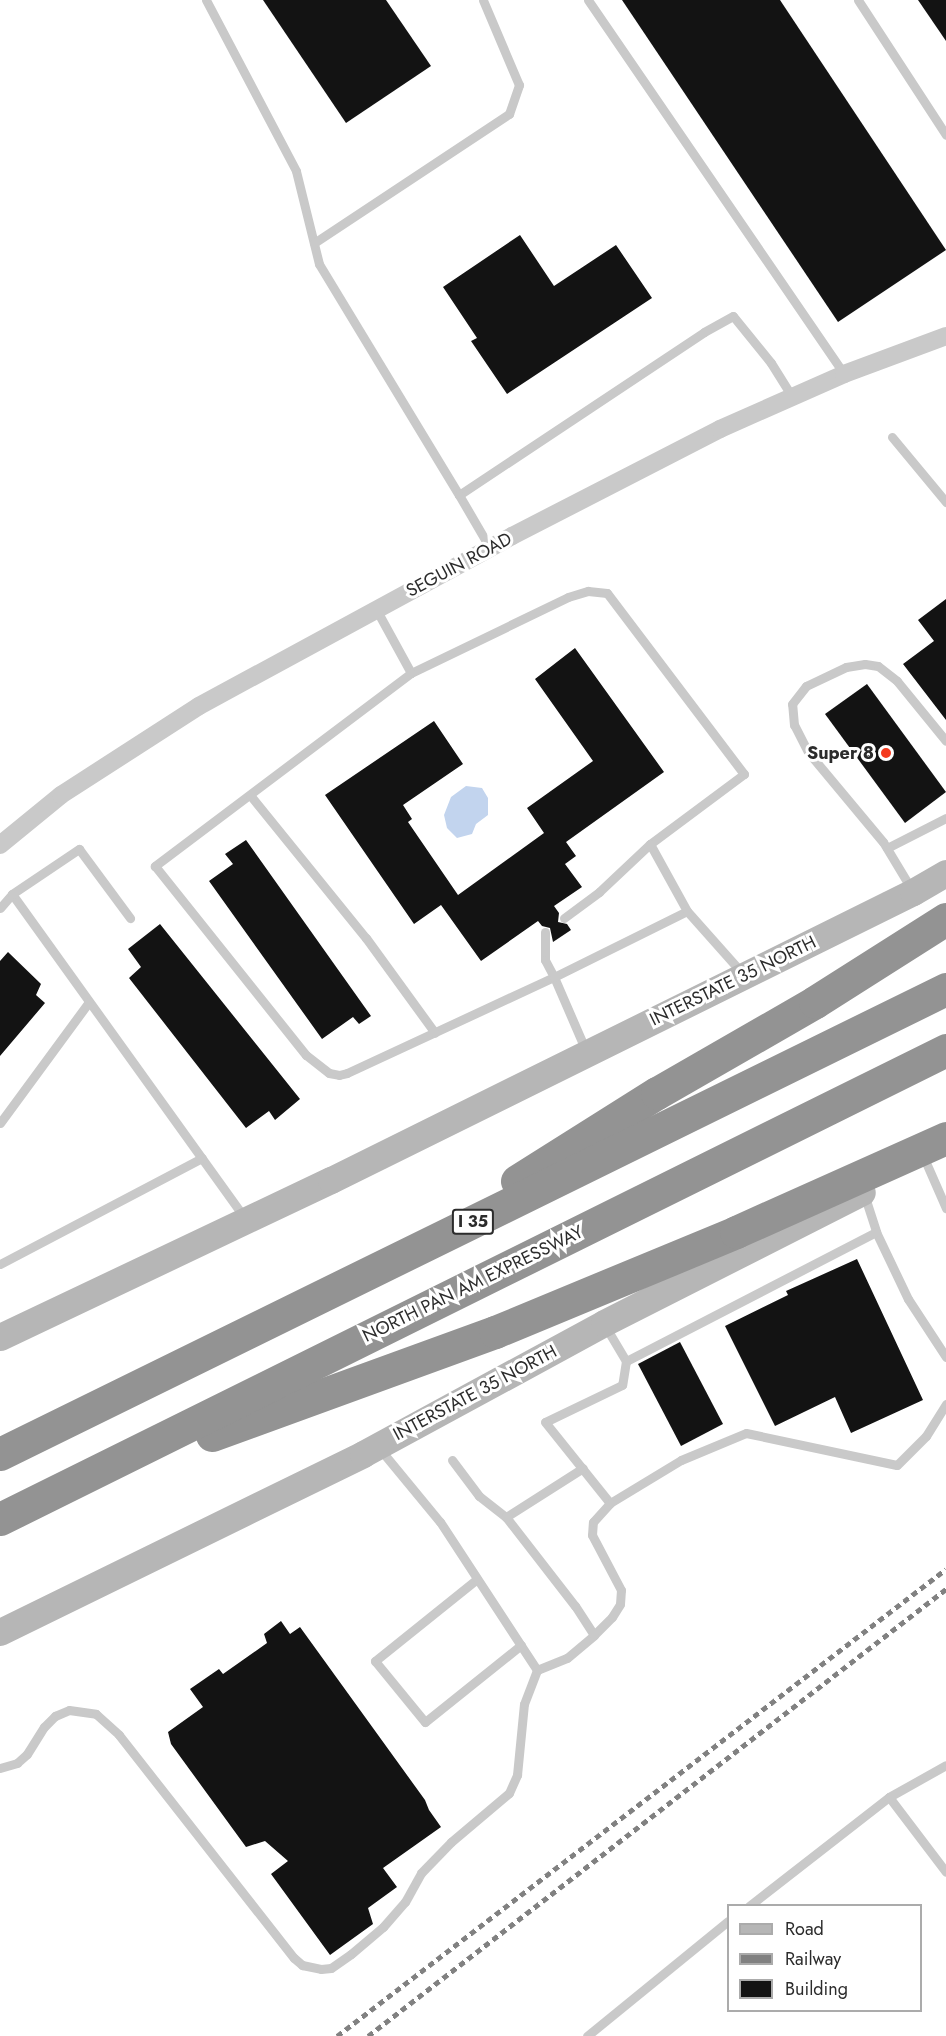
<!DOCTYPE html>
<html>
<head>
<meta charset="utf-8">
<style>
	body { margin:0 }
	#map { position:relative; width:946px; height:2036px; overflow:hidden; background:#fff; font-family:Jost,sans-serif }
	div>[style] { position:absolute }
	.water>* { inset:0; background:#c2d4ee }
	.building>* { inset:0; background:#131313 }
	.lane>* { height:9px; margin:-4.5px; padding:0 4.5px; transform-origin:4.5px; border-radius:4.5px; background:#c9c9c9 }
	.street>* { height:18px; margin:-9px; padding:0 9px; transform-origin:9px; border-radius:9px; background:#c9c9c9 }
	.secondary>* { height:27px; margin:-13.5px; padding:0 13.5px; transform-origin:13.5px; border-radius:13.5px; background:#b6b6b6 }
	.highway>* { height:33px; margin:-16.5px; padding:0 16.5px; transform-origin:16.5px; border-radius:16.5px; background:#939393 }
	.rail>* { height:4.5px; margin-top:-2.25px; transform-origin:0; background:repeating-linear-gradient(90deg,#818181 0 6px,transparent 0 10.5px) }
	.dots>* { width:16px; height:16px; translate:-50% -50%; box-sizing:border-box; border:3px solid #fff; border-radius:50% }
	span { translate:-50% -50%; white-space:nowrap; text-align:center; line-height:1.15; -webkit-text-stroke:6px #fff; paint-order:stroke }
	.shield-label span { padding:2px 4px; background:#fff; border:2px solid; border-radius:4px; -webkit-text-stroke-width:0 }
	.shield-label { font-size:16px; color:#2c2c2c; font-weight:700 }
	.street-label { font-size:18px; color:#2c2c2c }
	.poi-label { font-size:18px; color:#2c2c2c; font-weight:700 }
	.right { translate:-100% -50%; text-align:right }
	.legend { position:absolute; left:727px; top:1904px; width:195px; height:108px; box-sizing:border-box; background:#fff; border:2px solid #ababab; margin:0; padding:8px 10px; list-style:none; font-size:18px; color:#2c2c2c }
	.legend li { display:flex; align-items:center; gap:12px; height:30px }
	.legend b { width:30px; border:2px solid #ababab }
</style>
</head>
<body>
<div id="map">
	<div class="water">
		<div style="clip-path:polygon(466px 786px,482px 788px,488px 798px,488px 815px,476px 824px,472px 834px,457px 838px,447px 828px,444px 815px,451px 797px)"></div>
	</div>
	<div class="building">
		<div style="clip-path:polygon(263px 0,386px 0,431px 66px,346px 123px)"></div>
		<div style="clip-path:polygon(622px 0,780px 0,946px 250px,838px 322px)"></div>
		<div style="clip-path:polygon(918px 0,946px 0,946px 41px)"></div>
		<div style="clip-path:polygon(520px 235px,554px 286px,616px 245px,652px 298px,507px 394px,471px 341px,477px 338px,443px 287px)"></div>
		<div style="clip-path:polygon(946px 599px,946px 720px,903px 664px,934px 641px,918px 620px)"></div>
		<div style="clip-path:polygon(575px 648px,664px 772px,566px 842px,576px 856px,565px 864px,582px 887px,554px 906px,559px 913px,558px 922px,567px 924px,571px 930px,553px 942px,550px 928px,542px 926px,538px 921px,481px 961px,441px 905px,414px 924px,325px 795px,434px 721px,463px 764px,403px 805px,412px 819px,408px 822px,458px 895px,544px 833px,527px 808px,593px 761px,535px 679px)"></div>
		<div style="clip-path:polygon(867px 684px,946px 792px,905px 823px,825px 714px)"></div>
		<div style="clip-path:polygon(246px 840px,371px 1016px,359px 1024px,353px 1017px,322px 1039px,209px 881px,233px 864px,225px 854px)"></div>
		<div style="clip-path:polygon(160px 924px,300px 1099px,275px 1120px,269px 1111px,246px 1128px,129px 978px,141px 967px,128px 949px)"></div>
		<div style="clip-path:polygon(8px 952px,41px 984px,36px 995px,45px 1003px,0 1056px,0 961px)"></div>
		<div style="clip-path:polygon(857px 1259px,923px 1400px,851px 1433px,835px 1397px,775px 1426px,725px 1326px,788px 1295px,786px 1291px)"></div>
		<div style="clip-path:polygon(680px 1342px,723px 1424px,681px 1446px,638px 1364px)"></div>
		<div style="clip-path:polygon(281px 1621px,290px 1634px,300px 1627px,425px 1800px,429px 1810px,441px 1827px,383px 1868px,397px 1887px,368px 1908px,373px 1924px,330px 1955px,271px 1874px,288px 1861px,265px 1841px,246px 1847px,171px 1744px,168px 1732px,203px 1707px,190px 1689px,219px 1669px,223px 1674px,267px 1643px,264px 1634px)"></div>
	</div>
	<div class="lane">
		<div style="left:206px;top:0;width:193px;rotate:62.2deg"></div>
		<div style="left:296px;top:171px;width:96px;rotate:76.1deg"></div>
		<div style="left:319px;top:264px;width:270px;rotate:58.8deg"></div>
		<div style="left:459px;top:495px;width:294px;rotate:-33.6deg"></div>
		<div style="left:704px;top:332px;width:33px;rotate:-29deg"></div>
		<div style="left:733px;top:316px;width:60px;rotate:51deg"></div>
		<div style="left:771px;top:363px;width:40px;rotate:58deg"></div>
		<div style="left:588px;top:0;width:453px;rotate:55.6deg"></div>
		<div style="left:858px;top:0;width:161px;rotate:56.9deg"></div>
		<div style="left:314px;top:243px;width:234px;rotate:-33.5deg"></div>
		<div style="left:509px;top:114px;width:31px;rotate:-71deg"></div>
		<div style="left:519px;top:85px;width:92px;rotate:-113deg"></div>
		<div style="left:892px;top:437px;width:85px;rotate:50.3deg"></div>
		<div style="left:459px;top:495px;width:61px;rotate:59.7deg"></div>
		<div style="left:376px;top:609px;width:73px;rotate:61.3deg"></div>
		<div style="left:411px;top:673px;width:174px;rotate:-25.8deg"></div>
		<div style="left:568px;top:597px;width:21px;rotate:-17deg"></div>
		<div style="left:588px;top:591px;width:19px;rotate:6deg"></div>
		<div style="left:607px;top:593px;width:227px;rotate:52.9deg"></div>
		<div style="left:744px;top:774px;width:117px;rotate:143.3deg"></div>
		<div style="left:650px;top:844px;width:77px;rotate:61.1deg"></div>
		<div style="left:411px;top:673px;width:321px;rotate:143deg"></div>
		<div style="left:155px;top:866px;width:242px;rotate:51.4deg"></div>
		<div style="left:306px;top:1055px;width:29px;rotate:38deg"></div>
		<div style="left:329px;top:1073px;width:10px;rotate:11deg"></div>
		<div style="left:339px;top:1075px;width:8px;rotate:-14deg"></div>
		<div style="left:347px;top:1073px;width:228px;rotate:-24.9deg"></div>
		<div style="left:554px;top:977px;width:81px;rotate:66.6deg"></div>
		<div style="left:250px;top:795px;width:184px;rotate:51deg"></div>
		<div style="left:366px;top:938px;width:117px;rotate:54deg"></div>
		<div style="left:887px;top:848px;width:66px;rotate:-27deg"></div>
		<div style="left:912px;top:890px;width:56px;rotate:-121.1deg"></div>
		<div style="left:883px;top:842px;width:117px;rotate:-129.8deg"></div>
		<div style="left:808px;top:752px;width:30px;rotate:-117deg"></div>
		<div style="left:794px;top:725px;width:21px;rotate:-95deg"></div>
		<div style="left:792px;top:704px;width:23px;rotate:-52deg"></div>
		<div style="left:806px;top:686px;width:44px;rotate:-25.4deg"></div>
		<div style="left:846px;top:667px;width:19px;rotate:-9deg"></div>
		<div style="left:865px;top:664px;width:13px;rotate:9deg"></div>
		<div style="left:878px;top:666px;width:24px;rotate:38deg"></div>
		<div style="left:897px;top:681px;width:77px;rotate:50.8deg"></div>
		<div style="left:12px;top:894px;width:399px;rotate:54.3deg"></div>
		<div style="left:0;top:908px;width:18px;rotate:-49deg"></div>
		<div style="left:12px;top:894px;width:81px;rotate:-33.9deg"></div>
		<div style="left:79px;top:849px;width:86px;rotate:53.5deg"></div>
		<div style="left:564px;top:918px;width:44px;rotate:-36.6deg"></div>
		<div style="left:599px;top:892px;width:70px;rotate:-43.3deg"></div>
		<div style="left:545px;top:932px;width:28px;rotate:90deg"></div>
		<div style="left:545px;top:960px;width:19px;rotate:62deg"></div>
		<div style="left:554px;top:977px;width:148px;rotate:-26.4deg"></div>
		<div style="left:687px;top:911px;width:84px;rotate:48.4deg"></div>
		<div style="left:0;top:1123px;width:150px;rotate:-53.7deg"></div>
		<div style="left:924px;top:1158px;width:55px;rotate:66.3deg"></div>
		<div style="left:864px;top:1194px;width:40px;rotate:72deg"></div>
		<div style="left:0;top:1264px;width:228px;rotate:-27.7deg"></div>
		<div style="left:604px;top:1324px;width:43px;rotate:59.3deg"></div>
		<div style="left:946px;top:1357px;width:69px;rotate:-123.2deg"></div>
		<div style="left:908px;top:1299px;width:74px;rotate:-115.5deg"></div>
		<div style="left:876px;top:1232px;width:281px;rotate:152.7deg"></div>
		<div style="left:626px;top:1361px;width:24px;rotate:99deg"></div>
		<div style="left:622px;top:1385px;width:85px;rotate:154.3deg"></div>
		<div style="left:545px;top:1422px;width:104px;rotate:51.3deg"></div>
		<div style="left:610px;top:1503px;width:83px;rotate:-31.2deg"></div>
		<div style="left:681px;top:1460px;width:70px;rotate:-22.6deg"></div>
		<div style="left:746px;top:1433px;width:154px;rotate:12deg"></div>
		<div style="left:897px;top:1465px;width:41px;rotate:-45deg"></div>
		<div style="left:926px;top:1436px;width:38px;rotate:-58deg"></div>
		<div style="left:452px;top:1460px;width:45px;rotate:53.1deg"></div>
		<div style="left:479px;top:1496px;width:34px;rotate:38deg"></div>
		<div style="left:477px;top:1579px;width:131px;rotate:141.2deg"></div>
		<div style="left:375px;top:1661px;width:79px;rotate:50.7deg"></div>
		<div style="left:425px;top:1722px;width:123px;rotate:-38.7deg"></div>
		<div style="left:594px;top:1635px;width:25px;rotate:-45deg"></div>
		<div style="left:612px;top:1617px;width:15px;rotate:-58deg"></div>
		<div style="left:620px;top:1604px;width:14px;rotate:-86deg"></div>
		<div style="left:621px;top:1590px;width:62px;rotate:-117.8deg"></div>
		<div style="left:592px;top:1535px;width:13px;rotate:-86deg"></div>
		<div style="left:593px;top:1522px;width:25px;rotate:-48deg"></div>
		<div style="left:537px;top:1670px;width:32px;rotate:-22deg"></div>
		<div style="left:567px;top:1658px;width:35px;rotate:-40deg"></div>
		<div style="left:594px;top:1635px;width:35px;rotate:-123deg"></div>
		<div style="left:575px;top:1606px;width:113px;rotate:-127.8deg"></div>
		<div style="left:506px;top:1517px;width:91px;rotate:-32.5deg"></div>
		<div style="left:0;top:1768px;width:18px;rotate:-16deg"></div>
		<div style="left:17px;top:1763px;width:13px;rotate:-42deg"></div>
		<div style="left:27px;top:1754px;width:32px;rotate:-58deg"></div>
		<div style="left:44px;top:1727px;width:16px;rotate:-45deg"></div>
		<div style="left:55px;top:1716px;width:15px;rotate:-23deg"></div>
		<div style="left:69px;top:1710px;width:27px;rotate:8deg"></div>
		<div style="left:96px;top:1714px;width:31px;rotate:42deg"></div>
		<div style="left:119px;top:1735px;width:283px;rotate:51.9deg"></div>
		<div style="left:294px;top:1958px;width:11px;rotate:41deg"></div>
		<div style="left:302px;top:1965px;width:19px;rotate:12deg"></div>
		<div style="left:321px;top:1969px;width:10px;rotate:-6deg"></div>
		<div style="left:331px;top:1968px;width:24px;rotate:-35deg"></div>
		<div style="left:351px;top:1954px;width:42px;rotate:-40.2deg"></div>
		<div style="left:383px;top:1927px;width:33px;rotate:-49deg"></div>
		<div style="left:405px;top:1902px;width:33px;rotate:-61deg"></div>
		<div style="left:421px;top:1873px;width:43px;rotate:-45.9deg"></div>
		<div style="left:451px;top:1842px;width:76px;rotate:-40.2deg"></div>
		<div style="left:509px;top:1793px;width:20px;rotate:-66deg"></div>
		<div style="left:517px;top:1775px;width:71px;rotate:-84.4deg"></div>
		<div style="left:524px;top:1704px;width:36px;rotate:-69deg"></div>
		<div style="left:537px;top:1670px;width:177px;rotate:-123.2deg"></div>
		<div style="left:440px;top:1522px;width:96px;rotate:-129.5deg"></div>
		<div style="left:889px;top:1797px;width:94px;rotate:52.8deg"></div>
		<div style="left:749px;top:1906px;width:177px;rotate:-37.9deg"></div>
		<div style="left:889px;top:1797px;width:65px;rotate:-29.3deg"></div>
		<div style="left:587px;top:2036px;width:182px;rotate:-39.2deg"></div>
	</div>
	<div class="street">
		<div style="left:0;top:845px;width:79px;rotate:-39.3deg"></div>
		<div style="left:61px;top:795px;width:164px;rotate:-32.8deg"></div>
		<div style="left:199px;top:706px;width:356px;rotate:-28.5deg"></div>
		<div style="left:512px;top:536px;width:234px;rotate:-27.2deg"></div>
		<div style="left:720px;top:429px;width:136px;rotate:-23.9deg"></div>
		<div style="left:844px;top:374px;width:109px;rotate:-20.4deg"></div>
	</div>
	<div class="secondary">
		<div style="left:0;top:1337px;width:366px;rotate:-25.4deg"></div>
		<div style="left:331px;top:1180px;width:649px;rotate:-26.33deg"></div>
		<div style="left:913px;top:892px;width:38px;rotate:-30deg"></div>
		<div style="left:0;top:1632px;width:404px;rotate:-26.1deg"></div>
		<div style="left:363px;top:1454px;width:274px;rotate:-28.5deg"></div>
		<div style="left:604px;top:1323px;width:289px;rotate:-26.9deg"></div>
	</div>
	<div class="highway">
		<div style="left:517px;top:1181px;width:165px;rotate:-32.2deg"></div>
		<div style="left:657px;top:1093px;width:182px;rotate:-29.9deg"></div>
		<div style="left:815px;top:1002px;width:155px;rotate:-32.4deg"></div>
		<div style="left:212px;top:1435px;width:301px;rotate:-20deg"></div>
		<div style="left:495px;top:1332px;width:261px;rotate:-22.5deg"></div>
		<div style="left:736px;top:1232px;width:230px;rotate:-24.1deg"></div>
		<div style="left:0;top:1454px;width:1054px;rotate:-26.18deg"></div>
		<div style="left:0;top:1519px;width:1056px;rotate:-26.37deg"></div>
	</div>
	<div class="rail">
		<div style="left:337px;top:2036px;width:767px;rotate:-37.48deg"></div>
		<div style="left:368px;top:2036px;width:731px;rotate:-37.72deg"></div>
	</div>
	<div class="dots">
		<div style="left:886px;top:753px;background:#f43a1e"></div>
	</div>
	<div class="shield-label">
		<span style="left:473px;top:1222px">I 35</span>
	</div>
	<div class="street-label">
		<span style="left:459px;top:565px;rotate:-28deg">SEGUIN ROAD</span>
		<span style="left:733px;top:981px;rotate:-26deg">INTERSTATE 35 NORTH</span>
		<span style="left:473px;top:1284px;rotate:-26deg">NORTH PAN AM EXPRESSWAY</span>
		<span style="left:475px;top:1393px;rotate:-28deg">INTERSTATE 35 NORTH</span>
	</div>
	<div class="poi-label">
		<span class="right" style="left:874px;top:753px">Super 8</span>
	</div>
	<ul class="legend">
	<li><b style="height:8px;background:#b6b6b6"></b>Road</li>
	<li><b style="height:8px;background:#818181"></b>Railway</li>
	<li><b style="height:16px;background:#131313"></b>Building</li>
	</ul>
</div>
</body>
</html>
